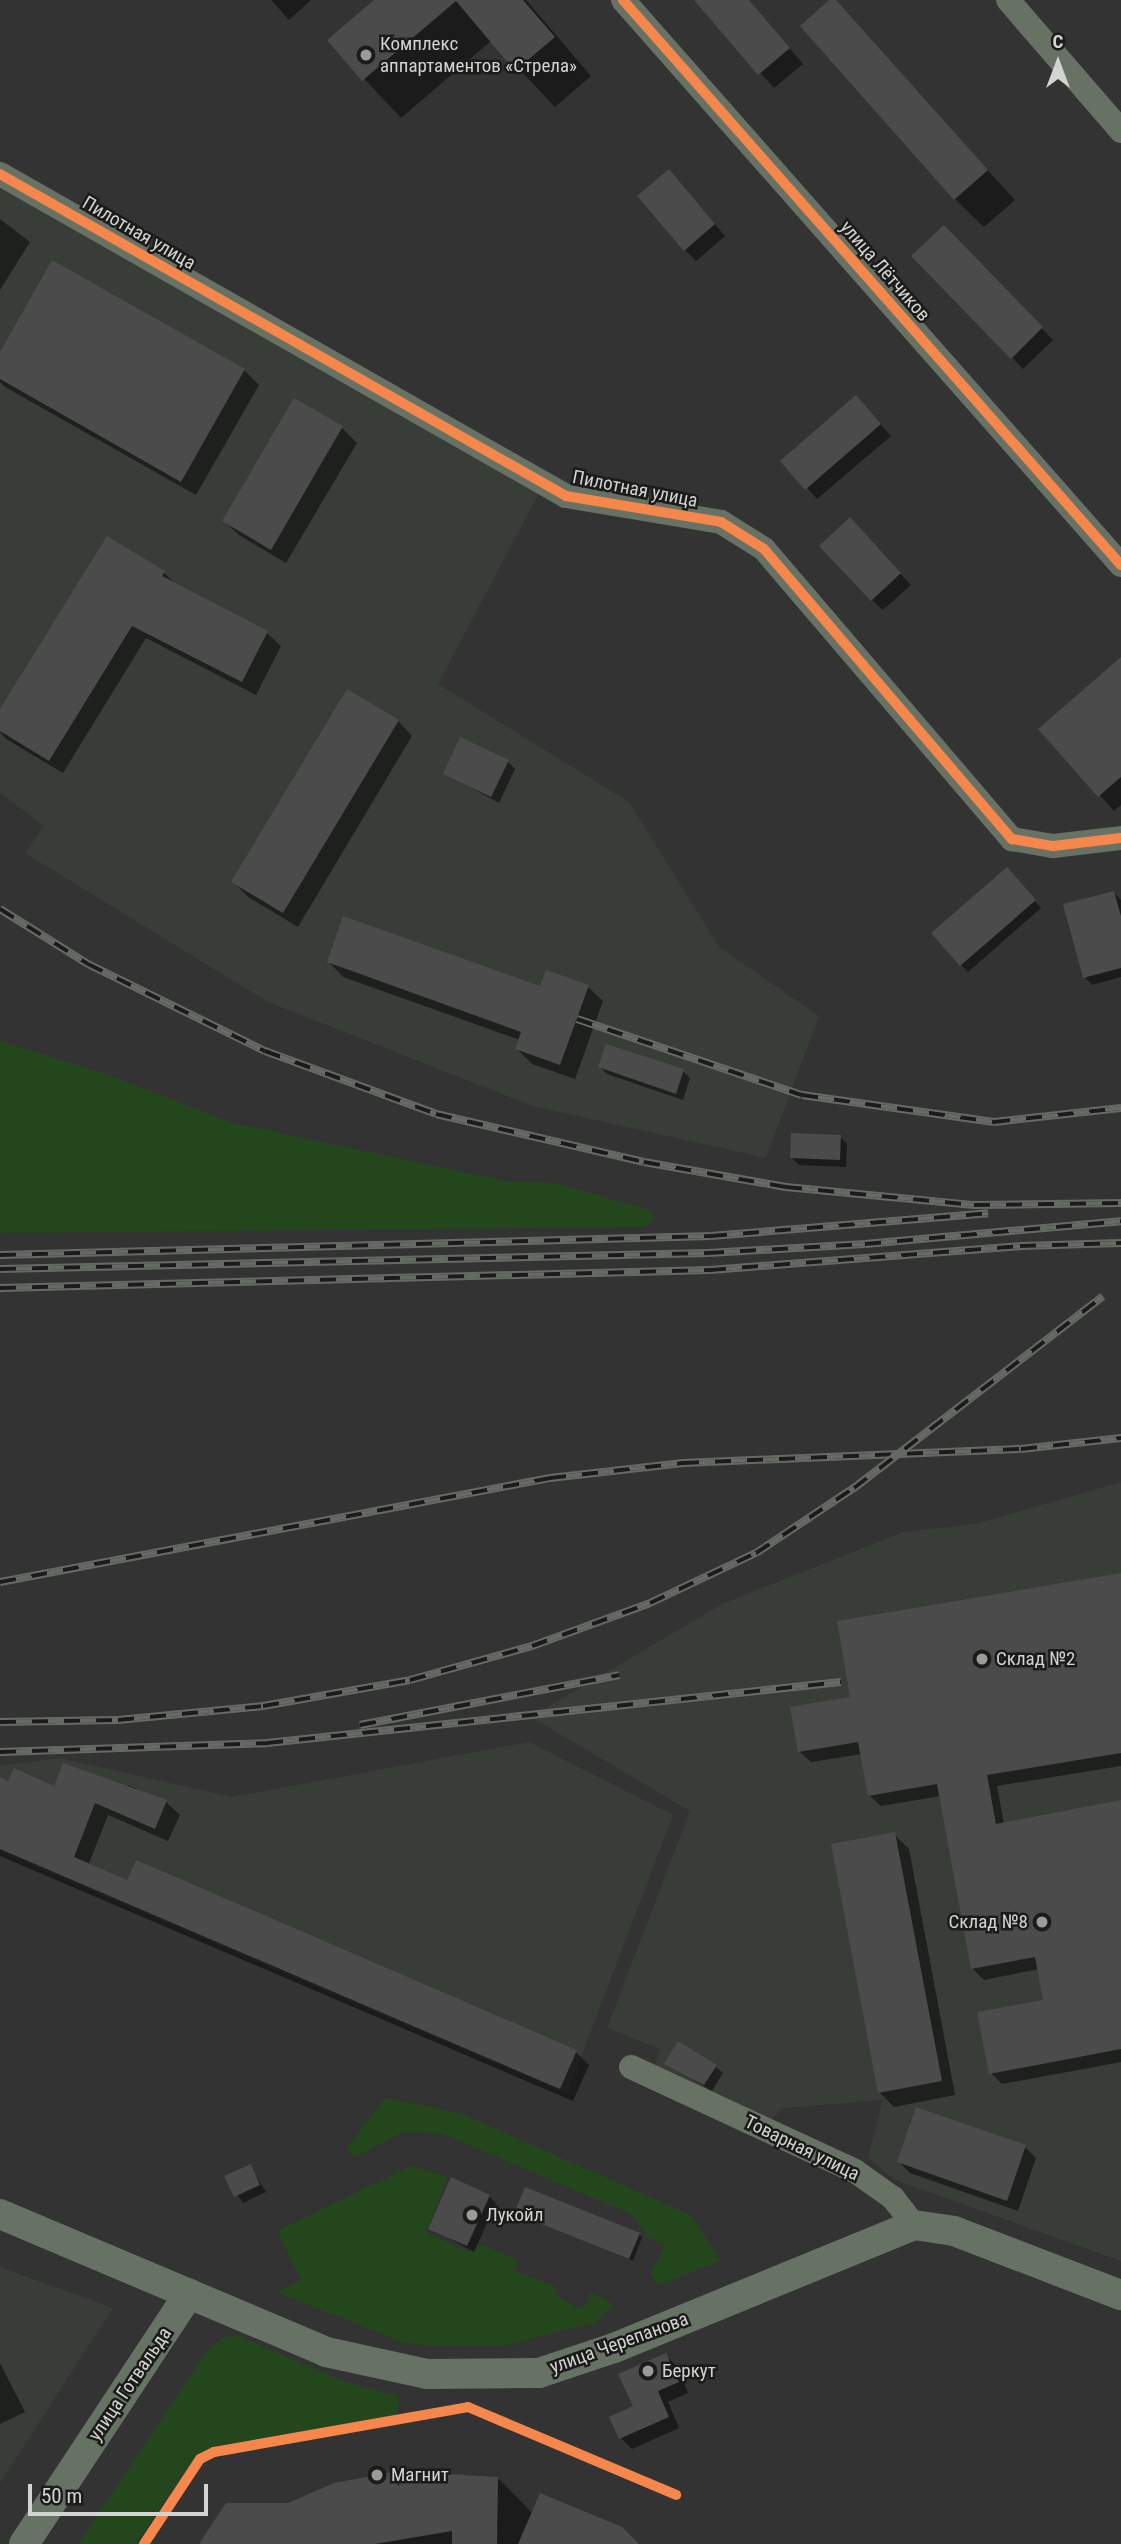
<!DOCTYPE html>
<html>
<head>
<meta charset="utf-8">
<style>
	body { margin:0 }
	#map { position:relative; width:1121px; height:2544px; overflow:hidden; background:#333; font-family:"Roboto Condensed",sans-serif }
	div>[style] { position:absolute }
	.built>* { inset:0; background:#383d37 }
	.green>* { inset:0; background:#24461d }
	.shadow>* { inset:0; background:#0007 }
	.building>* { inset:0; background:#4b4b4b }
	.minor>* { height:24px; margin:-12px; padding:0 12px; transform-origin:12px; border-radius:12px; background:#677264 }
	.major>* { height:30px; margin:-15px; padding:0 15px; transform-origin:15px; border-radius:15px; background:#667364 }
	.rail>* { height:8px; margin-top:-4px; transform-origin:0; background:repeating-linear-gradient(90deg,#1b1b1a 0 16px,#666a65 0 32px); box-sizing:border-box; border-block:2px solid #666a65 }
	.cycleway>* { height:10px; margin:-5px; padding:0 5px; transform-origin:5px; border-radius:5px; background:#f5874c }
	.dots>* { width:19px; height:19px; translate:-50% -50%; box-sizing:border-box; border:4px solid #1b1b1a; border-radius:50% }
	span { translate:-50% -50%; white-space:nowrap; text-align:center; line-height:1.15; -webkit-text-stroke:5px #1b1b1a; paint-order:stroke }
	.poi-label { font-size:19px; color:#d2d4d2 }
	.left { translate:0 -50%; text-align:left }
	.right { translate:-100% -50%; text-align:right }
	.street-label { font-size:19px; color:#d2d4d2 }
	.north { position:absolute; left:1023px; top:28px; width:70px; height:70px; -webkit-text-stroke:5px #1b1b1a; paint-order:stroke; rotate:0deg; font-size:19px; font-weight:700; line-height:28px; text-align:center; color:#d2d4d2 }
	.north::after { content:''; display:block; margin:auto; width:24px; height:32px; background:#d2d4d2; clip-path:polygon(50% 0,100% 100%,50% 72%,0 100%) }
	.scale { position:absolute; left:28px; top:2484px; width:180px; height:32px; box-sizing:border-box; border:4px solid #d2d4d2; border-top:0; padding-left:9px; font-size:21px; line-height:24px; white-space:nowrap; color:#d2d4d2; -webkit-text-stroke:5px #1b1b1a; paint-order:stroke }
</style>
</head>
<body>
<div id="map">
	<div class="built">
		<div style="clip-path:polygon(0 161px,549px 474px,438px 684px,629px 802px,719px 947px,819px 1016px,766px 1158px,533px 1106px,268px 1002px,25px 853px,44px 826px,0 792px)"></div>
		<div style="clip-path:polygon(1121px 1482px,1121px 2261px,895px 2180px,868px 2158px,883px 2100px,783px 2108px,766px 2125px,654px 2068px,660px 2049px,607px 2028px,690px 1811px,531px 1717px,722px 1604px,903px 1532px,975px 1524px)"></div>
		<div style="clip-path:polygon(529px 1742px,673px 1815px,567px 2094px,0 1852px,0 1766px,60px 1758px,232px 1797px)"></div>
		<div style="clip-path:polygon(0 2267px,113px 2308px,0 2483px)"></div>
	</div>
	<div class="green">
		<div style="clip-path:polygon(0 1041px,107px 1074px,230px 1122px,505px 1181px,556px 1183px,650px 1210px,655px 1220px,644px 1227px,0 1233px)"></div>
		<div style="clip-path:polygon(385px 2098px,460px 2113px,691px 2215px,721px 2261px,659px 2285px,650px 2274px,665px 2245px,648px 2238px,631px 2214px,441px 2133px,405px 2131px,355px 2157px,346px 2149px)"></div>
		<div style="clip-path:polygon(411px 2166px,448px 2177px,426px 2233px,469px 2252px,479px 2244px,518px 2260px,514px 2270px,556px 2287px,557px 2296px,579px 2309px,588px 2302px,590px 2292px,614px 2304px,596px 2322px,502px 2346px,431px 2346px,402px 2342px,276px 2292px,301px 2280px,277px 2231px)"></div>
		<div style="clip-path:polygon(236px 2335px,346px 2382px,399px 2396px,397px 2416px,211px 2447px,189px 2465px,136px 2544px,78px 2544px,206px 2352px,223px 2338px)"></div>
	</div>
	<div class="shadow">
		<div style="clip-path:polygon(271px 0,311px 0,289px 20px)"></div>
		<div style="clip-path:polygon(377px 0,526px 0,591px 76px,555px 107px,492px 40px,401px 118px,329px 41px)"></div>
		<div style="clip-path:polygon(696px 0,749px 0,803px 64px,774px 88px)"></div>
		<div style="clip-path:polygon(832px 0,1015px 200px,984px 227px,955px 199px)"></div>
		<div style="clip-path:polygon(680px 183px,725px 236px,696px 261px,685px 250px)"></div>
		<div style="clip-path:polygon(0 219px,30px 242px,0 290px)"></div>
		<div style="clip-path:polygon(944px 227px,1053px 340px,1023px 369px,914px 256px)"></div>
		<div style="clip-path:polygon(0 356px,244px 370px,259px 385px,196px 495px,5px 387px,0 382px)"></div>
		<div style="clip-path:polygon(867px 409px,891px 436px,817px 499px,807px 488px)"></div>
		<div style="clip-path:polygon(342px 428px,357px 443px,286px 563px,239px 535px,224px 521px)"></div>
		<div style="clip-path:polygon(861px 531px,911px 585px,883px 610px,872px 600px)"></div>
		<div style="clip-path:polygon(107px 538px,164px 573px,178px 586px,267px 633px,281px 646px,256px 695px,146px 638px,63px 773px,6px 739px,0 732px,0 713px)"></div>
		<div style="clip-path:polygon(1121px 659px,1121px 805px,1114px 811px,1041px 729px)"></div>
		<div style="clip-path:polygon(398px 721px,412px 736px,298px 927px,248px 897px,233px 882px)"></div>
		<div style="clip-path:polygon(508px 762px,515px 769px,499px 803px,445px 773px)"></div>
		<div style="clip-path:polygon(1014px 876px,1041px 908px,968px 972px,961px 965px)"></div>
		<div style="clip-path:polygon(1114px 893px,1121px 900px,1121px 977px,1092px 985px,1085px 977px)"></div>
		<div style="clip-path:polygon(329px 962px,541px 989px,588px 987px,603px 1001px,575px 1079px,532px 1064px,517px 1049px,520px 1040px,343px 977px)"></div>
		<div style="clip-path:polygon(600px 1067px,683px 1071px,690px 1078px,683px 1100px,607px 1074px)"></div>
		<div style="clip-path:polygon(840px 1137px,847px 1144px,846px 1167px,799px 1165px,792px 1158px)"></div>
		<div style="clip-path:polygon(1121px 1575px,1121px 1766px,997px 1786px,1004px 1824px,1121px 1802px,1121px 2062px,1002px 2084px,991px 2073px,1045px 2001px,1039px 1969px,984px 1980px,972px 1968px,941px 1796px,881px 1806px,869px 1795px,862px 1754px,811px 1762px,799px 1751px,852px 1698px)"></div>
		<div style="clip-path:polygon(0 1779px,55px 1788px,126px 1790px,128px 1785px,166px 1802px,180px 1815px,168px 1841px,108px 1815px,88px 1866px,576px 2052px,589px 2065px,573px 2101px,0 1856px)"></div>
		<div style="clip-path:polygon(894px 1834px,909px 1849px,955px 2095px,894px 2107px,879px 2092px)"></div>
		<div style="clip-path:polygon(666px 2063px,715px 2066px,723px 2073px,712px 2091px)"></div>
		<div style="clip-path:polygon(1025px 2147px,1036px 2158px,1018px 2211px,910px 2173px,899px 2162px)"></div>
		<div style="clip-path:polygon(250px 2166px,266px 2192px,243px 2203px,226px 2177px)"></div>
		<div style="clip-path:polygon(489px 2196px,496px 2203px,474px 2252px,430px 2228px)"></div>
		<div style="clip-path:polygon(516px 2212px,639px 2234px,642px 2237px,633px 2261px)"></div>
		<div style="clip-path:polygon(665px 2355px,677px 2366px,688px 2393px,668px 2402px,679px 2428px,632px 2449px,621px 2438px)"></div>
		<div style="clip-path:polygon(0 2363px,25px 2412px,0 2424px)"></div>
		<div style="clip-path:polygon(498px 2478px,533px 2514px,637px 2544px,201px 2544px,288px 2504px)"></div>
	</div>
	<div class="building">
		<div style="clip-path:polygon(374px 0,523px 0,555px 37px,515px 71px,456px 1px,362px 81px,327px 40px)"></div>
		<div style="clip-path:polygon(694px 0,749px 0,790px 48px,758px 75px)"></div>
		<div style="clip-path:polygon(829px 0,836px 0,988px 170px,954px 200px,800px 26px)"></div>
		<div style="clip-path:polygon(669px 169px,715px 224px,684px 251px,637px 196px)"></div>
		<div style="clip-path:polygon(944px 225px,1043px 327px,1011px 359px,911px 256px)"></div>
		<div style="clip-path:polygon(52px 260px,245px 369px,181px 482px,0 379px,0 352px)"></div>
		<div style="clip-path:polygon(856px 395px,881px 424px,805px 490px,780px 461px)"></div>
		<div style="clip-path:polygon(294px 398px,343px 426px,271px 550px,222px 521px)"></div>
		<div style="clip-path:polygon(850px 517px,901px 573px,871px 601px,819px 546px)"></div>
		<div style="clip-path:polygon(107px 536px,165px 571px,162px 576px,268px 631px,242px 682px,132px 626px,49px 761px,0 731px,0 709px)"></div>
		<div style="clip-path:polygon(1121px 657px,1121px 777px,1098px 797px,1038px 729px)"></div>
		<div style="clip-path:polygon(347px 689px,399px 720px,283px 913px,231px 882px)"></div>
		<div style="clip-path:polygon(460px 737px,509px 760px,491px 797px,443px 774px)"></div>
		<div style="clip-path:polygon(1007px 867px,1036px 900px,960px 966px,931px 933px)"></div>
		<div style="clip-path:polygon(1114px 891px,1121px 916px,1121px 968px,1083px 978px,1063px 904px)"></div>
		<div style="clip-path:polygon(343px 916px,540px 986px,546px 970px,589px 985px,560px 1065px,515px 1049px,521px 1032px,327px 962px)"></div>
		<div style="clip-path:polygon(606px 1044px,684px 1069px,676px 1094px,598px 1067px)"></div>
		<div style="clip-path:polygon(791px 1133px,841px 1135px,840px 1160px,790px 1158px)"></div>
		<div style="clip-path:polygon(1121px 1573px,1121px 1753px,987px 1775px,996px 1824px,1121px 1800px,1121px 2049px,989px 2074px,977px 2012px,1043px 2000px,1035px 1957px,971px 1969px,937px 1784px,868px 1796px,858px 1742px,798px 1752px,790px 1707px,850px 1697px,837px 1621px)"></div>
		<div style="clip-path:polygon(63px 1763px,167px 1800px,155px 1829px,95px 1803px,74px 1857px,127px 1880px,136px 1860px,577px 2050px,560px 2089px,0 1849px,0 1777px,8px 1781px,14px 1768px,54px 1786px)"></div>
		<div style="clip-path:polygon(895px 1832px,942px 2081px,878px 2093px,831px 1844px)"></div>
		<div style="clip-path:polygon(678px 2041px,717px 2065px,704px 2085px,664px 2064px)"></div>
		<div style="clip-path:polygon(916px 2107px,1026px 2145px,1007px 2201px,897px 2162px)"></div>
		<div style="clip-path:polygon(251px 2164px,260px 2185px,234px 2197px,224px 2176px)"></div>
		<div style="clip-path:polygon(451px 2177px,490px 2195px,467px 2246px,428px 2229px)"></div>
		<div style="clip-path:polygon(525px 2187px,640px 2233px,629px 2259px,514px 2213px)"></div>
		<div style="clip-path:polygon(666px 2353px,679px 2382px,658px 2391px,669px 2417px,619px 2439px,609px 2417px,633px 2406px,618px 2374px)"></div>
		<div style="clip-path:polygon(399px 2471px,498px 2477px,497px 2544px,452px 2544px,452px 2531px,375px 2544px,199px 2544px,226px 2503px,288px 2503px,334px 2483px)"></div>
		<div style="clip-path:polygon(540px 2493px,622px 2527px,639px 2544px,518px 2544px)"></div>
	</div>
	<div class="minor">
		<div style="left:623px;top:0;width:753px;rotate:48.61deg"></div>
		<div style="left:1008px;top:0;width:173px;rotate:49.2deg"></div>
		<div style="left:0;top:174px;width:651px;rotate:29.64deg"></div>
		<div style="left:566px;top:496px;width:157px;rotate:9.5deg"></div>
		<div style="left:721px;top:522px;width:51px;rotate:32.1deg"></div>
		<div style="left:764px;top:549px;width:382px;rotate:49.5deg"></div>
		<div style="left:1012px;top:839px;width:42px;rotate:9.7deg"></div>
		<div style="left:1053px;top:846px;width:68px;rotate:-6.7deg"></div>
		<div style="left:631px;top:2067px;width:247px;rotate:24.9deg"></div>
		<div style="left:855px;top:2171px;width:47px;rotate:35.4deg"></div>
		<div style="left:893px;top:2198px;width:34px;rotate:52deg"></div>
	</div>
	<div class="major">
		<div style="left:0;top:2214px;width:354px;rotate:22.9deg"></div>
		<div style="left:326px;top:2352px;width:103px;rotate:12.3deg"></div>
		<div style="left:427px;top:2374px;width:112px;rotate:-0.5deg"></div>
		<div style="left:539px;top:2373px;width:79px;rotate:-18.4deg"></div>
		<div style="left:614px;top:2348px;width:324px;rotate:-22.3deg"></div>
		<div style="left:914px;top:2225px;width:40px;rotate:8.5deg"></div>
		<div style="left:954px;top:2231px;width:179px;rotate:21deg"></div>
		<div style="left:24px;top:2544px;width:300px;rotate:-56.6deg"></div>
	</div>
	<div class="rail">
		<div style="left:0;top:909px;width:104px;rotate:32deg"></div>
		<div style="left:88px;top:964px;width:197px;rotate:26.2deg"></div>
		<div style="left:265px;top:1051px;width:182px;rotate:20.2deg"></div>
		<div style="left:436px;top:1114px;width:213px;rotate:13deg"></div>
		<div style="left:644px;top:1162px;width:144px;rotate:10deg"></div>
		<div style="left:786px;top:1187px;width:189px;rotate:5.5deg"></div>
		<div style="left:974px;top:1205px;width:147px;rotate:-0.8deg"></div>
		<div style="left:577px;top:1019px;width:237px;rotate:18.7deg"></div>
		<div style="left:802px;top:1095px;width:194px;rotate:8deg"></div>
		<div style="left:994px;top:1122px;width:128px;rotate:-6.3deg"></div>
		<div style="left:0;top:1255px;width:711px;rotate:-1.53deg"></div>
		<div style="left:711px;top:1236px;width:278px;rotate:-4.7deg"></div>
		<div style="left:0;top:1269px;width:708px;rotate:-1.29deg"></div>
		<div style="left:708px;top:1253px;width:157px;rotate:-3.3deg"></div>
		<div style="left:865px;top:1244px;width:257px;rotate:-5.1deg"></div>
		<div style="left:0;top:1288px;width:710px;rotate:-1.45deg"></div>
		<div style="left:710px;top:1270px;width:311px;rotate:-4.4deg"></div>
		<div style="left:1020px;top:1246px;width:101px;rotate:-1.7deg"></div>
		<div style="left:0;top:1582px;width:560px;rotate:-10.71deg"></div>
		<div style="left:550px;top:1478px;width:134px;rotate:-6.4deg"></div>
		<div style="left:683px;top:1463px;width:338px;rotate:-2.4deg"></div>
		<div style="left:1021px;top:1449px;width:101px;rotate:-6.3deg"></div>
		<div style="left:0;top:1722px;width:118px;rotate:-1deg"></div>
		<div style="left:118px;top:1720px;width:146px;rotate:-5.5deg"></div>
		<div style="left:263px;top:1706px;width:149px;rotate:-10deg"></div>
		<div style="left:410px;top:1680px;width:127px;rotate:-15.6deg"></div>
		<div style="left:532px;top:1646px;width:126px;rotate:-20deg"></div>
		<div style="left:650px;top:1603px;width:117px;rotate:-25.3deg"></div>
		<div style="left:756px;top:1553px;width:118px;rotate:-33.6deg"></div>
		<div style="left:854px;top:1488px;width:314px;rotate:-37.6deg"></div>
		<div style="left:360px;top:1725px;width:264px;rotate:-10.9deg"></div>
		<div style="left:0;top:1752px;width:267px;rotate:-1.9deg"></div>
		<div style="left:267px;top:1743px;width:577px;rotate:-6.07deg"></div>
	</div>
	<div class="cycleway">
		<div style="left:623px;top:0;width:753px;rotate:48.61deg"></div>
		<div style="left:0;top:174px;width:651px;rotate:29.64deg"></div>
		<div style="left:566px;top:496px;width:157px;rotate:9.5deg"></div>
		<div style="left:721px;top:522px;width:51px;rotate:32.1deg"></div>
		<div style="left:764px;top:549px;width:382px;rotate:49.5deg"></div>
		<div style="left:1012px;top:839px;width:42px;rotate:9.7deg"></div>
		<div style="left:1053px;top:846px;width:68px;rotate:-6.7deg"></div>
		<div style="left:144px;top:2544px;width:102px;rotate:-56.6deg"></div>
		<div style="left:200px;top:2459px;width:16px;rotate:-27deg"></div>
		<div style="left:214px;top:2452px;width:258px;rotate:-10deg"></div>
		<div style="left:468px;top:2407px;width:226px;rotate:22.9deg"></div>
	</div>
	<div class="dots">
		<div style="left:366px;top:55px;background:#9a9c9a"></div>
		<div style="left:982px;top:1659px;background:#9a9c9a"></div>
		<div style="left:1042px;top:1922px;background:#9a9c9a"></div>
		<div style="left:472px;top:2215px;background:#9a9c9a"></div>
		<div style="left:648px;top:2371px;background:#9a9c9a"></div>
		<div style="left:377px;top:2475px;background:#9a9c9a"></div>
	</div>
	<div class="poi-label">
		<span class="left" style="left:380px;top:55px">Комплекс<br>аппартаментов «Стрела»</span>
		<span class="left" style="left:996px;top:1659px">Склад №2</span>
		<span class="right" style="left:1028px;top:1922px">Склад №8</span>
		<span class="left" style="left:486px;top:2215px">Лукойл</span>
		<span class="left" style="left:662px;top:2371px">Беркут</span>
		<span class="left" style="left:391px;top:2475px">Магнит</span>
	</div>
	<div class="street-label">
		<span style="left:139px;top:233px;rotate:30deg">Пилотная улица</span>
		<span style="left:885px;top:271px;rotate:49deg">улица Лётчиков</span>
		<span style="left:635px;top:489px;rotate:11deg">Пилотная улица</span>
		<span style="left:802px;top:2148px;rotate:26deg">Товарная улица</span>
		<span style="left:619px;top:2343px;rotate:-20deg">улица Черепанова</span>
		<span style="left:130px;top:2384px;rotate:-56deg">улица Готвальда</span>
	</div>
	<div class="north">С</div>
	<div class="scale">50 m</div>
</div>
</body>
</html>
